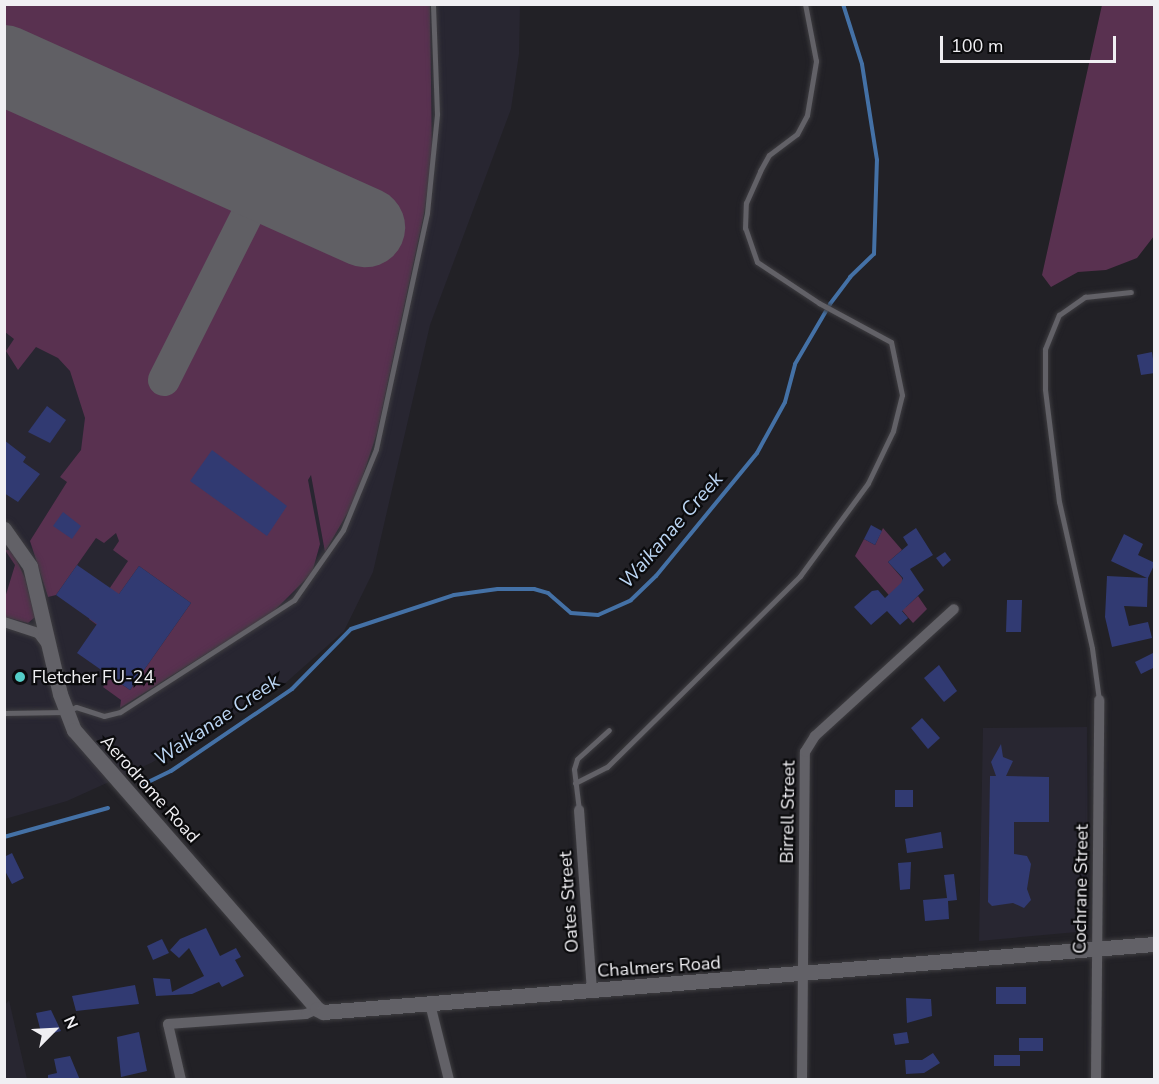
<!DOCTYPE html>
<html>
<head>
<meta charset="utf-8">
<style>
	body { margin:0 }
	#map { position:relative; width:1159px; height:1084px; overflow:hidden; background:#222126; font-family:"Nunito Sans",sans-serif }
	div>[style] { position:absolute }
	.built>* { inset:0; background:#282631 }
	.green>* { inset:0; background:#593150 }
	.stream>* { height:4px; margin:-2px; padding:0 2px; transform-origin:2px; border-radius:2px; background:#4471a6 }
	.taxiway>* { height:32px; margin:-16px; padding:0 16px; transform-origin:16px; border-radius:16px; background:#605f64 }
	.runway>* { height:80px; margin:-40px; padding:0 40px; transform-origin:40px; border-radius:40px; background:#605f64 }
	.building>* { inset:0; background:#313a72 }
	.roads { filter:drop-shadow(0 0 2px #3e3d41) drop-shadow(0 0 2px #3e3d41) }
	.lane>* { height:5px; margin:-2.5px; padding:0 2.5px; transform-origin:2.5px; border-radius:2.5px; background:#626167 }
	.street>* { height:10px; margin:-5px; padding:0 5px; transform-origin:5px; border-radius:5px; background:#626167 }
	.secondary>* { height:15px; margin:-7.5px; padding:0 7.5px; transform-origin:7.5px; border-radius:7.5px; background:#626167 }
	.dots>* { width:16px; height:16px; translate:-50% -50%; box-sizing:border-box; border:3px solid #0b0b0d; border-radius:50% }
	span { translate:-50% -50%; white-space:nowrap; text-align:center; line-height:1.15; -webkit-text-stroke:4.5px #0b0b0d; paint-order:stroke }
	.poi-label { font-size:18px; color:#f0eff3 }
	.left { translate:0 -50%; text-align:left }
	.street-label { font-size:18px; color:#f0eff3 }
	.water-label { font-size:20px; color:#bbd5f3; font-style:italic }
	.frame { position:absolute; inset:0; border:6px solid #f0eff3; pointer-events:none }
	.north { position:absolute; left:24px; top:1000px; width:60px; height:60px; -webkit-text-stroke:4px #0b0b0d; paint-order:stroke; rotate:66deg; font-size:16px; font-weight:700; line-height:24px; text-align:center; color:#f0eff3 }
	.north::after { content:''; display:block; margin:auto; width:21px; height:27px; background:#f0eff3; clip-path:polygon(50% 0,100% 100%,50% 72%,0 100%) }
	.scale { position:absolute; left:940px; top:36px; width:176px; height:27px; box-sizing:border-box; border:3px solid #f0eff3; border-top:0; padding-left:8px; font-size:18px; line-height:21px; white-space:nowrap; color:#f0eff3; -webkit-text-stroke:4px #0b0b0d; paint-order:stroke }
</style>
</head>
<body>
<div id="map">
	<div class="built">
		<div style="clip-path:polygon(5px 5px,520px 5px,519px 54px,511px 109px,430px 325px,373px 572px,344px 631px,281px 687px,151px 763px,67px 801px,5px 819px)"></div>
		<div style="clip-path:polygon(1087px 727px,1088px 931px,979px 941px,983px 728px)"></div>
		<div style="clip-path:polygon(9px 1000px,27px 1079px,5px 1079px,5px 1005px)"></div>
	</div>
	<div class="green">
		<div style="clip-path:polygon(5px 5px,430px 5px,432px 158px,424px 214px,377px 433px,355px 500px,325px 552px,311px 475px,308px 480px,320px 544px,312px 573px,273px 612px,120px 708px,121px 700px,103px 687px,111px 677px,130px 690px,191px 603px,139px 566px,97px 625px,89px 619px,128px 561px,113px 550px,119px 541px,116px 533px,104px 543px,96px 538px,56px 595px,48px 597px,30px 541px,67px 482px,60px 477px,81px 450px,85px 418px,70px 371px,58px 358px,36px 347px,18px 370px,6px 351px,14px 339px,5px 332px)"></div>
		<div style="clip-path:polygon(1102px 5px,1154px 5px,1154px 236px,1137px 258px,1106px 270px,1078px 272px,1051px 287px,1042px 275px)"></div>
		<div style="clip-path:polygon(883px 528px,902px 550px,888px 562px,902px 578px,906px 607px,918px 596px,927px 609px,913px 623px,855px 556px,864px 539px,875px 545px)"></div>
		<div style="clip-path:polygon(5px 550px,12px 550px,25px 578px,35px 617px,28px 623px,5px 617px,4px 601px,15px 565px)"></div>
	</div>
	<div class="stream">
		<div style="left:142px;top:785px;width:32px;rotate:-26deg"></div>
		<div style="left:171px;top:771px;width:146px;rotate:-34.1deg"></div>
		<div style="left:292px;top:689px;width:84px;rotate:-45.5deg"></div>
		<div style="left:351px;top:629px;width:108px;rotate:-18.3deg"></div>
		<div style="left:454px;top:595px;width:44px;rotate:-7.8deg"></div>
		<div style="left:498px;top:589px;width:36px"></div>
		<div style="left:534px;top:589px;width:15px;rotate:16deg"></div>
		<div style="left:548px;top:593px;width:30px;rotate:41deg"></div>
		<div style="left:571px;top:613px;width:27px;rotate:4deg"></div>
		<div style="left:598px;top:615px;width:36px;rotate:-24deg"></div>
		<div style="left:631px;top:600px;width:35px;rotate:-44deg"></div>
		<div style="left:656px;top:576px;width:159px;rotate:-50.6deg"></div>
		<div style="left:757px;top:453px;width:58px;rotate:-61.2deg"></div>
		<div style="left:785px;top:402px;width:39px;rotate:-75deg"></div>
		<div style="left:795px;top:364px;width:69px;rotate:-59.7deg"></div>
		<div style="left:830px;top:304px;width:34px;rotate:-53deg"></div>
		<div style="left:850px;top:277px;width:33px;rotate:-44deg"></div>
		<div style="left:874px;top:254px;width:94px;rotate:-88.2deg"></div>
		<div style="left:877px;top:160px;width:97px;rotate:-98.9deg"></div>
		<div style="left:862px;top:64px;width:63px;rotate:-107.6deg"></div>
		<div style="left:4px;top:837px;width:108px;rotate:-15.6deg"></div>
	</div>
	<div class="taxiway">
		<div style="left:164px;top:380px;width:223px;rotate:-63.3deg"></div>
	</div>
	<div class="runway">
		<div style="left:4px;top:65px;width:396px;rotate:24.2deg"></div>
	</div>
	<div class="building">
		<div style="clip-path:polygon(1152px 352px,1155px 373px,1141px 375px,1137px 355px)"></div>
		<div style="clip-path:polygon(47px 406px,66px 420px,50px 443px,28px 432px)"></div>
		<div style="clip-path:polygon(4px 440px,26px 457px,23px 462px,40px 474px,18px 502px,4px 493px)"></div>
		<div style="clip-path:polygon(212px 450px,287px 506px,267px 536px,190px 481px)"></div>
		<div style="clip-path:polygon(63px 512px,81px 526px,72px 539px,53px 526px)"></div>
		<div style="clip-path:polygon(871px 525px,882px 531px,875px 545px,864px 539px)"></div>
		<div style="clip-path:polygon(916px 528px,933px 555px,910px 569px,924px 590px,902px 611px,908px 618px,900px 625px,887px 611px,871px 625px,854px 607px,872px 591px,878px 590px,885px 598px,901px 583px,903px 578px,888px 562px,908px 545px,903px 537px)"></div>
		<div style="clip-path:polygon(1124px 534px,1143px 544px,1138px 555px,1155px 563px,1148px 578px,1147px 607px,1124px 606px,1129px 626px,1148px 622px,1152px 638px,1112px 647px,1105px 617px,1107px 576px,1147px 578px,1111px 561px)"></div>
		<div style="clip-path:polygon(945px 552px,951px 560px,943px 567px,936px 558px)"></div>
		<div style="clip-path:polygon(77px 565px,119px 594px,139px 566px,191px 603px,130px 690px,77px 653px,97px 624px,56px 595px)"></div>
		<div style="clip-path:polygon(1007px 600px,1022px 600px,1021px 632px,1006px 632px)"></div>
		<div style="clip-path:polygon(1155px 652px,1155px 667px,1141px 674px,1135px 662px)"></div>
		<div style="clip-path:polygon(939px 665px,957px 691px,944px 702px,924px 678px)"></div>
		<div style="clip-path:polygon(922px 718px,940px 738px,928px 749px,911px 728px)"></div>
		<div style="clip-path:polygon(1001px 744px,1003px 757px,1013px 761px,1006px 776px,1049px 777px,1049px 822px,1014px 822px,1014px 854px,1027px 856px,1031px 864px,1027px 889px,1031px 900px,1024px 908px,1013px 903px,992px 906px,988px 902px,990px 776px,996px 776px,991px 762px)"></div>
		<div style="clip-path:polygon(895px 790px,913px 790px,913px 807px,895px 807px)"></div>
		<div style="clip-path:polygon(941px 832px,943px 848px,907px 853px,905px 839px)"></div>
		<div style="clip-path:polygon(12px 853px,24px 878px,12px 884px,4px 869px,4px 857px)"></div>
		<div style="clip-path:polygon(911px 862px,910px 889px,900px 890px,898px 863px)"></div>
		<div style="clip-path:polygon(954px 874px,957px 900px,948px 901px,949px 919px,925px 921px,923px 900px,947px 898px,944px 875px)"></div>
		<div style="clip-path:polygon(206px 928px,220px 956px,236px 948px,241px 957px,235px 960px,244px 976px,222px 987px,219px 982px,192px 994px,156px 996px,153px 978px,170px 979px,172px 992px,204px 976px,189px 948px,179px 958px,170px 950px,180px 939px)"></div>
		<div style="clip-path:polygon(162px 939px,169px 953px,153px 960px,147px 946px)"></div>
		<div style="clip-path:polygon(135px 985px,139px 1004px,76px 1011px,72px 996px)"></div>
		<div style="clip-path:polygon(996px 987px,1026px 987px,1026px 1004px,996px 1004px)"></div>
		<div style="clip-path:polygon(906px 998px,931px 999px,932px 1016px,907px 1023px)"></div>
		<div style="clip-path:polygon(51px 1010px,61px 1031px,42px 1036px,36px 1013px)"></div>
		<div style="clip-path:polygon(139px 1032px,147px 1071px,121px 1077px,117px 1037px)"></div>
		<div style="clip-path:polygon(907px 1032px,909px 1043px,895px 1045px,893px 1034px)"></div>
		<div style="clip-path:polygon(1019px 1038px,1043px 1038px,1043px 1051px,1019px 1051px)"></div>
		<div style="clip-path:polygon(933px 1053px,940px 1063px,924px 1073px,906px 1074px,905px 1060px,922px 1060px)"></div>
		<div style="clip-path:polygon(994px 1055px,1020px 1055px,1020px 1066px,994px 1066px)"></div>
		<div style="clip-path:polygon(70px 1056px,80px 1080px,48px 1080px,48px 1075px,57px 1073px,54px 1059px)"></div>
	</div>
	<div class="roads">
		<div class="lane">
			<div style="left:1099px;top:700px;width:52px;rotate:-97.7deg"></div>
			<div style="left:1092px;top:648px;width:150px;rotate:-102.7deg"></div>
			<div style="left:1059px;top:502px;width:114px;rotate:-97.1deg"></div>
			<div style="left:1045px;top:389px;width:40px;rotate:-90deg"></div>
			<div style="left:1045px;top:349px;width:37px;rotate:-68deg"></div>
			<div style="left:1059px;top:315px;width:32px;rotate:-35deg"></div>
			<div style="left:1085px;top:297px;width:46px;rotate:-6.2deg"></div>
			<div style="left:4px;top:713px;width:61px;rotate:-0.9deg"></div>
			<div style="left:65px;top:712px;width:12px;rotate:-24deg"></div>
			<div style="left:76px;top:707px;width:29px;rotate:18deg"></div>
			<div style="left:104px;top:716px;width:16px;rotate:-14deg"></div>
			<div style="left:120px;top:712px;width:207px;rotate:-32.8deg"></div>
			<div style="left:294px;top:600px;width:85px;rotate:-55deg"></div>
			<div style="left:343px;top:530px;width:87px;rotate:-67.8deg"></div>
			<div style="left:376px;top:449px;width:241px;rotate:-77.8deg"></div>
			<div style="left:427px;top:213px;width:100px;rotate:-84.2deg"></div>
			<div style="left:437px;top:114px;width:110px;rotate:-92.1deg"></div>
			<div style="left:575px;top:783px;width:36px;rotate:-27deg"></div>
			<div style="left:607px;top:767px;width:272px;rotate:-44.7deg"></div>
			<div style="left:800px;top:576px;width:115px;rotate:-53.8deg"></div>
			<div style="left:868px;top:483px;width:58px;rotate:-64.3deg"></div>
			<div style="left:893px;top:431px;width:37px;rotate:-76deg"></div>
			<div style="left:902px;top:395px;width:54px;rotate:-101.7deg"></div>
			<div style="left:891px;top:342px;width:82px;rotate:-151.6deg"></div>
			<div style="left:819px;top:303px;width:74px;rotate:-146.5deg"></div>
			<div style="left:757px;top:262px;width:36px;rotate:-109deg"></div>
			<div style="left:745px;top:228px;width:25px;rotate:-88deg"></div>
			<div style="left:746px;top:203px;width:35px;rotate:-66deg"></div>
			<div style="left:760px;top:171px;width:18px;rotate:-61deg"></div>
			<div style="left:769px;top:155px;width:35px;rotate:-37deg"></div>
			<div style="left:797px;top:134px;width:21px;rotate:-62deg"></div>
			<div style="left:807px;top:115px;width:55px;rotate:-80.5deg"></div>
			<div style="left:816px;top:61px;width:58px;rotate:-100.9deg"></div>
			<div style="left:579px;top:810px;width:41px;rotate:-97deg"></div>
			<div style="left:574px;top:769px;width:10px;rotate:-73deg"></div>
			<div style="left:577px;top:759px;width:43px;rotate:-42.2deg"></div>
		</div>
		<div class="street">
			<div style="left:4px;top:622px;width:36px;rotate:18deg"></div>
			<div style="left:38px;top:633px;width:15px;rotate:53deg"></div>
			<div style="left:579px;top:810px;width:181px;rotate:85.9deg"></div>
			<div style="left:430px;top:1004px;width:78px;rotate:76deg"></div>
			<div style="left:181px;top:1080px;width:57px;rotate:-103.1deg"></div>
			<div style="left:168px;top:1024px;width:138px;rotate:-4.1deg"></div>
			<div style="left:306px;top:1014px;width:12px;rotate:-24deg"></div>
			<div style="left:802px;top:1080px;width:328px;rotate:-89.5deg"></div>
			<div style="left:805px;top:752px;width:19px;rotate:-58deg"></div>
			<div style="left:815px;top:736px;width:188px;rotate:-42.4deg"></div>
			<div style="left:1096px;top:1080px;width:380px;rotate:-89.5deg"></div>
		</div>
		<div class="secondary">
			<div style="left:4px;top:529px;width:45px;rotate:54.9deg"></div>
			<div style="left:30px;top:566px;width:131px;rotate:76.8deg"></div>
			<div style="left:60px;top:694px;width:39px;rotate:69deg"></div>
			<div style="left:74px;top:730px;width:370px;rotate:48.9deg"></div>
			<div style="left:317px;top:1009px;width:7px;rotate:27deg"></div>
			<div style="left:323px;top:1012px;width:834px;rotate:-4.68deg"></div>
		</div>
	</div>
	<div class="dots">
		<div style="left:20px;top:677px;background:#54cdc8"></div>
	</div>
	<div class="poi-label">
		<span class="left" style="left:32px;top:677px">Fletcher FU-24</span>
	</div>
	<div class="street-label">
		<span style="left:150px;top:789px;rotate:48deg">Aerodrome Road</span>
		<span style="left:788px;top:812px;rotate:-89deg">Birrell Street</span>
		<span style="left:1081px;top:889px;rotate:-89deg">Cochrane Street</span>
		<span style="left:569px;top:902px;rotate:-94deg">Oates Street</span>
		<span style="left:659px;top:967px;rotate:-4deg">Chalmers Road</span>
	</div>
	<div class="water-label">
		<span style="left:671px;top:530px;rotate:-49deg">Waikanae Creek</span>
		<span style="left:217px;top:720px;rotate:-34deg">Waikanae Creek</span>
	</div>
	<div class="frame"></div>
	<div class="north">N</div>
	<div class="scale">100 m</div>
</div>
</body>
</html>
